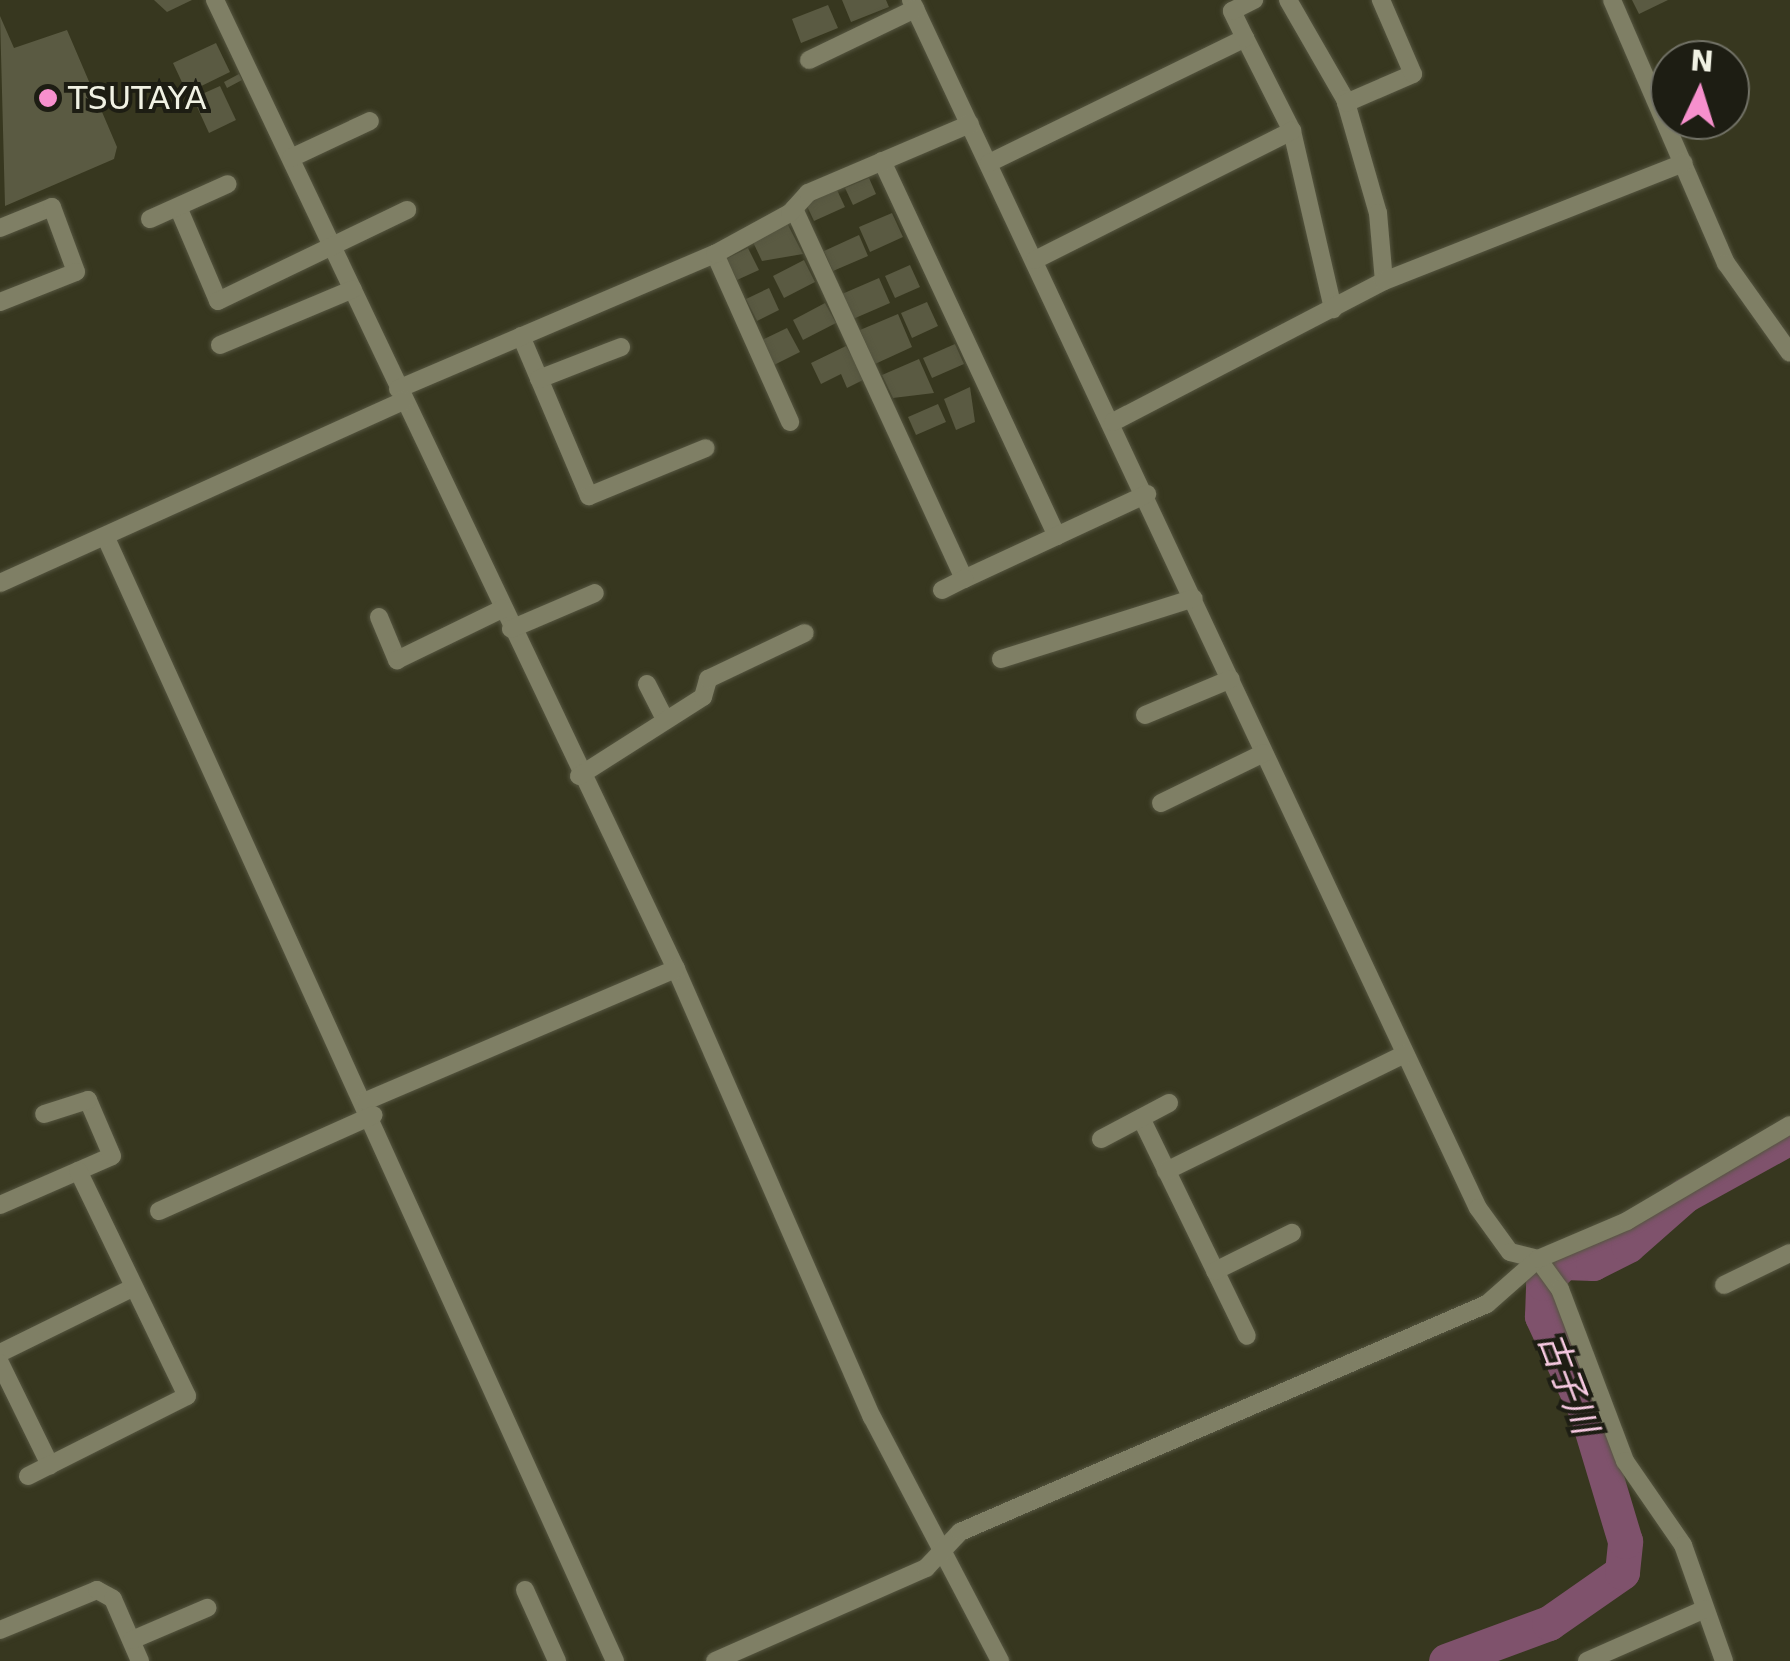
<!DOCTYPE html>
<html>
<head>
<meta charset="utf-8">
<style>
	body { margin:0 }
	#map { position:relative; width:1790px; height:1661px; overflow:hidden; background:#37371f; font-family:"DejaVu Sans","Noto Sans JP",sans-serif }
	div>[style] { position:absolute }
	.river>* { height:35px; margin:-17.5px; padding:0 17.5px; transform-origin:17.5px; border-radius:17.5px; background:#7f526c }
	.building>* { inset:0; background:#5a5a42 }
	.roads { filter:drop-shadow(0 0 2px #555540) drop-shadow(0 0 2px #555540) }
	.street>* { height:18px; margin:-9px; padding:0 9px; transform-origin:9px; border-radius:9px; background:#7f7f65 }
	.dots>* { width:28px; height:28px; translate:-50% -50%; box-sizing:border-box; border:5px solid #1d1d13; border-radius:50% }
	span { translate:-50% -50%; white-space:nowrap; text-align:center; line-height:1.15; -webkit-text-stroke:8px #1d1d13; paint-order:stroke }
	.poi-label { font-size:32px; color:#f1f2e4 }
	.left { translate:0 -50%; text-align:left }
	.water-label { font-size:35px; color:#f6c9e1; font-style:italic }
	.north { position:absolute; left:1650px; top:40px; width:100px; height:100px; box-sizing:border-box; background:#1d1d13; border:2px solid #727267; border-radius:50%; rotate:4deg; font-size:28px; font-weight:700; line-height:40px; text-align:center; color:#f1f2e4 }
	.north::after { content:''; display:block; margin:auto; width:35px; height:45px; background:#f790cd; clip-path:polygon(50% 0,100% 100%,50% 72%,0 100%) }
</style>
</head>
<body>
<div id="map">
	<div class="river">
		<div style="left:1446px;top:1661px;width:110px;rotate:-20.3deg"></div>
		<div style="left:1549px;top:1623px;width:89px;rotate:-34.9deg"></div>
		<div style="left:1622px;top:1572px;width:31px;rotate:-84deg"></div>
		<div style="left:1625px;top:1541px;width:133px;rotate:-106.7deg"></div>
		<div style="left:1587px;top:1414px;width:108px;rotate:-114.7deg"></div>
		<div style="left:1542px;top:1316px;width:33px;rotate:-88deg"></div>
		<div style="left:1543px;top:1283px;width:29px;rotate:-46deg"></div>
		<div style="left:1563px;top:1262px;width:30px;rotate:2deg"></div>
		<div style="left:1593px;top:1263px;width:39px;rotate:-27deg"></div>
		<div style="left:1628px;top:1245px;width:76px;rotate:-41.3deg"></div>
		<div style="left:1685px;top:1195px;width:120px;rotate:-28.9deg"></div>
	</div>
	<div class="building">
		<div style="clip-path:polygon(154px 0,192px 0,167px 12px)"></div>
		<div style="clip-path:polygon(842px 0,886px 0,889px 7px,851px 22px)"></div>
		<div style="clip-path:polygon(1632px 0,1668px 0,1639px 14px)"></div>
		<div style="clip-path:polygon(828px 5px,838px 28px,801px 43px,792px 19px)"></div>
		<div style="clip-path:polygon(0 16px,14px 48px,67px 30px,117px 147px,114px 159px,5px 206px)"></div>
		<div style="clip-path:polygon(216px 43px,230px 72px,187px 93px,173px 63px)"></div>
		<div style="clip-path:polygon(239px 74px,242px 80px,227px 88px,224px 82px)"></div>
		<div style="clip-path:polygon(220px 86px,236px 120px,209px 133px,193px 98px)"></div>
		<div style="clip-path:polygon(869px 178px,876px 194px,853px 205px,845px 188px)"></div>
		<div style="clip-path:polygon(837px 190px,845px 207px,814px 221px,806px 204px)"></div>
		<div style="clip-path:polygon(892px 213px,903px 237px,870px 252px,859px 227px)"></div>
		<div style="clip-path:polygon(787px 223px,803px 254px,762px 261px,752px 240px)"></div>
		<div style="clip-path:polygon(859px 235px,868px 256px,833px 271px,824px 251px)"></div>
		<div style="clip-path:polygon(748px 248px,759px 270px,737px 280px,726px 259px)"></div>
		<div style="clip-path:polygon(804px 260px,815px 282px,784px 298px,773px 276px)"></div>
		<div style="clip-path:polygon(910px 265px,920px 287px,895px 298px,885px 276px)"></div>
		<div style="clip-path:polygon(879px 278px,890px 303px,853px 319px,842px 294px)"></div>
		<div style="clip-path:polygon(769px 288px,779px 310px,757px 321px,746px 299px)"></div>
		<div style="clip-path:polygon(927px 302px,938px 326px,912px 338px,901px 313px)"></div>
		<div style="clip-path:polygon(825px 303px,836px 323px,803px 340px,793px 320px)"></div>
		<div style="clip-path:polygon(898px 314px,912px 347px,875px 364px,860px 330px)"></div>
		<div style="clip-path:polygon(787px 328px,800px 352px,774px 365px,762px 340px)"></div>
		<div style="clip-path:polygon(955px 344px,964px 364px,932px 378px,923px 358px)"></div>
		<div style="clip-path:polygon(846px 346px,865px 379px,847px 388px,841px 374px,821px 384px,811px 363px)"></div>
		<div style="clip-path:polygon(919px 359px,934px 393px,893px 398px,882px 375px)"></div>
		<div style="clip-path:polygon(970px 387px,975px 422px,956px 430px,944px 399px)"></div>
		<div style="clip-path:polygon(938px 404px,946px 422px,916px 435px,908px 417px)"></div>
	</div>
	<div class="roads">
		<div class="street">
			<div style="left:215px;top:0;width:1073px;rotate:64.56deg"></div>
			<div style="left:676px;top:969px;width:489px;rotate:66.4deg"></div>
			<div style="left:872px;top:1417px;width:276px;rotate:62.3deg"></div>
			<div style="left:911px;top:0;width:1334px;rotate:64.86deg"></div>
			<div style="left:1478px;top:1208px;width:54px;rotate:54deg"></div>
			<div style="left:1510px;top:1252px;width:29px;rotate:14deg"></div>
			<div style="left:1538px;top:1259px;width:37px;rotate:54deg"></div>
			<div style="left:1560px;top:1289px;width:184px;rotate:69.3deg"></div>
			<div style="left:1625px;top:1461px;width:102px;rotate:55.4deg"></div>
			<div style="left:1683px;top:1545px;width:123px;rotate:70.5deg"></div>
			<div style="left:1288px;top:0;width:114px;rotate:60.1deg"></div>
			<div style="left:1345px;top:99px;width:119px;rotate:73.9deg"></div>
			<div style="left:1378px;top:213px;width:68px;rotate:85deg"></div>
			<div style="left:1612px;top:0;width:287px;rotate:66.6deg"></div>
			<div style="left:1726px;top:263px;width:110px;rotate:54.6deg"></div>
			<div style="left:1245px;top:38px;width:104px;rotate:63.2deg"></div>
			<div style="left:1292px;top:131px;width:183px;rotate:77deg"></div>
			<div style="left:809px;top:60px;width:118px;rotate:-25.7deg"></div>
			<div style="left:1346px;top:103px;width:73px;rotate:-23.4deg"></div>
			<div style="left:1413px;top:74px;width:81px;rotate:-113.4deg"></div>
			<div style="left:291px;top:158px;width:87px;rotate:-25.1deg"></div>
			<div style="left:882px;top:161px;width:414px;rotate:65deg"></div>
			<div style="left:989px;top:163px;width:285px;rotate:-26deg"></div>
			<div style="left:1245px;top:38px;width:30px;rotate:-116deg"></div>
			<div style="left:1232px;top:11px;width:25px;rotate:-27deg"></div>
			<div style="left:178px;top:207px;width:102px;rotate:66.9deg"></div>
			<div style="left:218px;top:301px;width:210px;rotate:-25.7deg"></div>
			<div style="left:794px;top:209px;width:407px;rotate:65.3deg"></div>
			<div style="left:964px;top:579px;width:202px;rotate:-24.9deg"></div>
			<div style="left:150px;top:219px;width:85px;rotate:-24.2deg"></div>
			<div style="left:0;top:228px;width:56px;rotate:-22deg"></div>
			<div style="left:52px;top:207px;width:69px;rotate:69.7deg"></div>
			<div style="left:76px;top:272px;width:82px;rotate:158.5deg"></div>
			<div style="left:715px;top:254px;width:184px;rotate:65.9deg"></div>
			<div style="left:1035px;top:260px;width:288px;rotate:-26.7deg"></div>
			<div style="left:521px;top:336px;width:174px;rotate:67deg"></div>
			<div style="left:589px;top:496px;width:126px;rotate:-22.3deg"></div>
			<div style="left:220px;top:345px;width:144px;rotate:-22.8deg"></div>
			<div style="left:539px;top:379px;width:88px;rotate:-21.3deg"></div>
			<div style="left:398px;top:389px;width:345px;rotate:-23.1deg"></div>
			<div style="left:715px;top:254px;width:85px;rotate:-28.7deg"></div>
			<div style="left:790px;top:213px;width:27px;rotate:-48deg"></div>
			<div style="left:808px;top:193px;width:176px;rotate:-23.1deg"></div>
			<div style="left:1113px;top:422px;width:305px;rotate:-27.5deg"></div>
			<div style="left:1384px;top:281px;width:322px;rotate:-21.5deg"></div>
			<div style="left:106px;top:538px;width:1233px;rotate:65.62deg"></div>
			<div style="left:0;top:583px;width:443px;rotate:-24.3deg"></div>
			<div style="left:942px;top:590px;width:25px;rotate:-27deg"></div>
			<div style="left:379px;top:617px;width:47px;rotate:67.3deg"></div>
			<div style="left:397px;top:660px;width:117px;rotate:-25.9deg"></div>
			<div style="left:511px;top:629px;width:91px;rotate:-23.2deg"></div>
			<div style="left:1001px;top:659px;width:202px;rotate:-17.5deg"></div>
			<div style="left:647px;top:684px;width:39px;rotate:63deg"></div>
			<div style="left:1145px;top:715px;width:93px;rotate:-22.7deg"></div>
			<div style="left:579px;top:776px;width:147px;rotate:-32.5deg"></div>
			<div style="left:703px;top:697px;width:19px;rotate:-74deg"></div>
			<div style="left:708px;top:679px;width:107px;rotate:-25.4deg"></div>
			<div style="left:1161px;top:803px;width:114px;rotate:-25.9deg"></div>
			<div style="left:366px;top:1101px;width:337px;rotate:-23.1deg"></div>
			<div style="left:1141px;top:1118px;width:242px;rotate:64.1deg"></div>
			<div style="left:1101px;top:1139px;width:77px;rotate:-27.9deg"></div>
			<div style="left:1166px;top:1171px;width:266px;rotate:-26.1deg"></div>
			<div style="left:0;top:1205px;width:122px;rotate:-23.6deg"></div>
			<div style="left:112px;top:1156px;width:61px;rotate:-113.2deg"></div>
			<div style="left:88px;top:1100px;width:46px;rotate:162.3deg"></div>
			<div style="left:159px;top:1211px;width:235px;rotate:-24.1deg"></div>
			<div style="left:1215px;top:1271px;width:86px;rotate:-26.3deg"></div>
			<div style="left:1724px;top:1285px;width:73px;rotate:-25.9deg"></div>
			<div style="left:0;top:1353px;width:149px;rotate:-26.2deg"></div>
			<div style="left:0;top:1363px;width:114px;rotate:63.9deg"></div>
			<div style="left:28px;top:1476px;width:178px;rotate:-26.7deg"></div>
			<div style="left:187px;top:1396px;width:250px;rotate:-115.8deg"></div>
			<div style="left:525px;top:1590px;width:78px;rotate:65.7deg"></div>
			<div style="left:0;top:1630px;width:105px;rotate:-22.4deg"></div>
			<div style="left:97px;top:1590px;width:18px;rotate:29deg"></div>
			<div style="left:113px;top:1599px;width:68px;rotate:66.5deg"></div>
			<div style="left:132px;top:1640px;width:82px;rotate:-23.1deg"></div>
			<div style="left:715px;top:1661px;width:231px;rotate:-23.8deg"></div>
			<div style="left:926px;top:1568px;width:50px;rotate:-46.6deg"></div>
			<div style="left:960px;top:1532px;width:574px;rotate:-23.4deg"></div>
			<div style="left:1487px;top:1304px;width:68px;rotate:-41.4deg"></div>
			<div style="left:1538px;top:1259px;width:97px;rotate:-23.1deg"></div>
			<div style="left:1627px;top:1221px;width:189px;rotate:-30.5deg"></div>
			<div style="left:1587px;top:1661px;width:129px;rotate:-23.8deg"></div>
		</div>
	</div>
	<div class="dots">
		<div style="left:48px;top:98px;background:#f790cd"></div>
	</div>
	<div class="poi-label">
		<span class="left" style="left:68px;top:98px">TSUTAYA</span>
	</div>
	<div class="water-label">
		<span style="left:1568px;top:1383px;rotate:69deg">古子川</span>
	</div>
	<div class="north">N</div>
</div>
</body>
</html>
